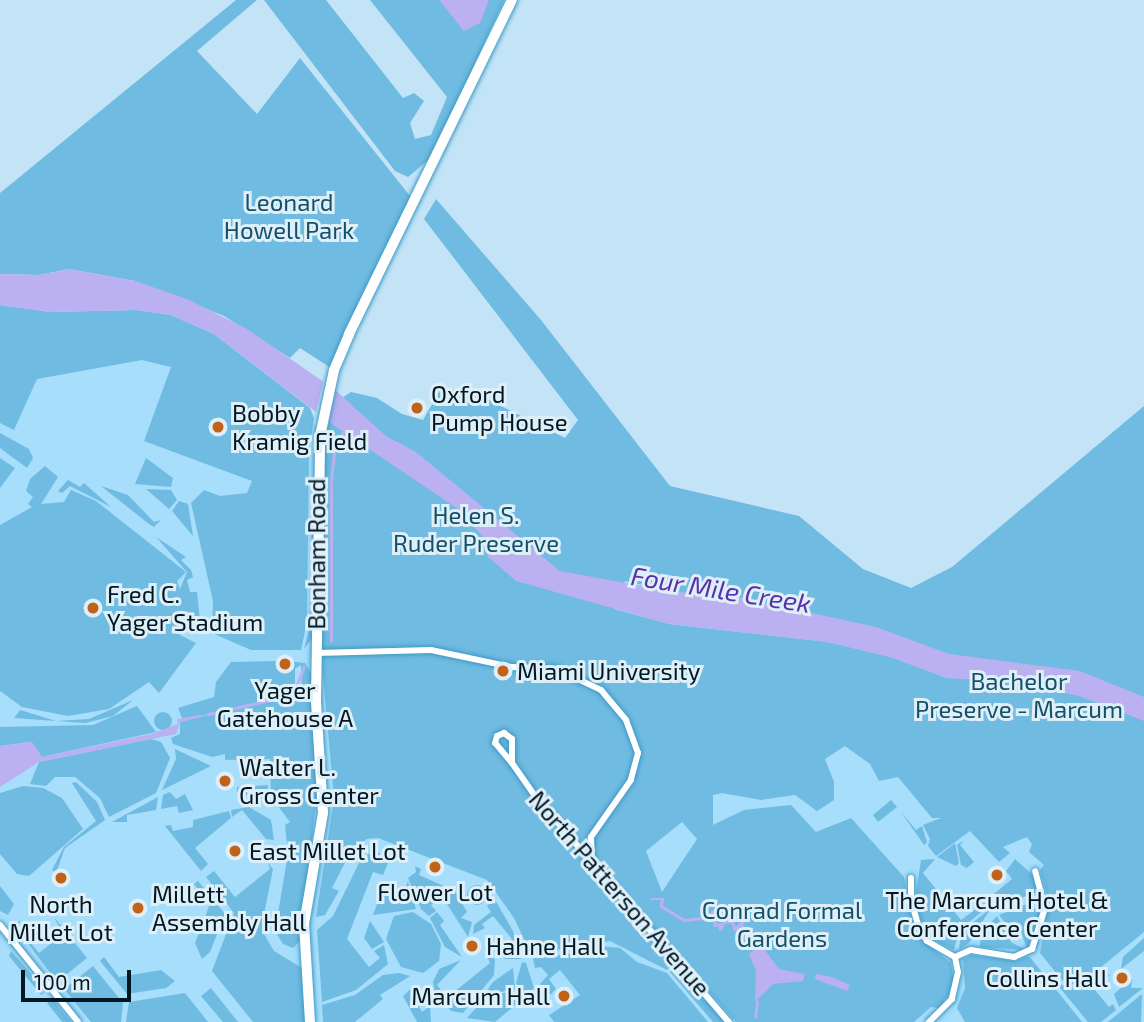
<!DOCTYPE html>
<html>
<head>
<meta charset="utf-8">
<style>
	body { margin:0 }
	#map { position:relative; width:1144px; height:1022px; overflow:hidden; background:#c3e4f7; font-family:"Exo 2",sans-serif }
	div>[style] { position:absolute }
	.built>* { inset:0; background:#a6defb }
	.green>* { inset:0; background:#70bbe1 }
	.round { border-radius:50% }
	.water>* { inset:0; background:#bbb0f0 }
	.pier>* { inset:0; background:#c3e4f7 }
	.stream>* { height:2.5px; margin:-1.25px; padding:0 1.25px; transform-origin:1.25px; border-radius:1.25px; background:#bbb0f0 }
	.roads { filter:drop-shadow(0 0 2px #3e9ac5) drop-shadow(0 0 2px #3e9ac5) }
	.street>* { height:6px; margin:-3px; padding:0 3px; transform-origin:3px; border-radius:3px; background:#fff }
	.secondary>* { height:10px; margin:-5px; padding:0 5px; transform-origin:5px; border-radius:5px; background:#fff }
	.dots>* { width:19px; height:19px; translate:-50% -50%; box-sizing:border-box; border:4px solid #deeff8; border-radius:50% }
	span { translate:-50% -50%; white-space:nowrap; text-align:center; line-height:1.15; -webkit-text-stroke:6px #deeff8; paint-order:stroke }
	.park-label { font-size:24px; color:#14506a }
	.poi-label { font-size:24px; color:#001724 }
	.left { translate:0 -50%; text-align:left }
	.right { translate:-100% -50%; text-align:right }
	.street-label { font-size:24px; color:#001724 }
	.water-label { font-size:26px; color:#5830ab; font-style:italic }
	.scale { position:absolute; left:21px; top:970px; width:110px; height:32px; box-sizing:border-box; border:4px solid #001724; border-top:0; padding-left:9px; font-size:21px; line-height:24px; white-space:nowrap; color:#001724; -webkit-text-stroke:5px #deeff8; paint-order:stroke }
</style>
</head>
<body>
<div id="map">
	<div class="built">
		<div style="clip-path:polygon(160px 326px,321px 429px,431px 476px,1144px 709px,1144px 1022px,0 1022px,0 330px)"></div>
	</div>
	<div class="green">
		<div style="clip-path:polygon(236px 0,257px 0,197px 51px,257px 114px,300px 58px,414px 201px,334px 370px,300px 348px,290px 358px,224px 316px,135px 281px,69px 269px,39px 275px,0 274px,0 193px)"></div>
		<div style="clip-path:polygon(264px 0,326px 0,403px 98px,414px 93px,424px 101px,410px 123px,415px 139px,431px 135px,447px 97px,370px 0,504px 0,433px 156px,408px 177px,395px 171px)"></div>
		<div style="clip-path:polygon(evenodd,436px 199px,541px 320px,670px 486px,799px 516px,863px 569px,911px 588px,952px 567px,1144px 406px,1144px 932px,1090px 976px,1073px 984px,1062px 980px,1040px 953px,1049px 900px,1040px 870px,1044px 865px,1029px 852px,1032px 844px,1027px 837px,1003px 847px,1010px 853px,999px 862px,970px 831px,936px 856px,928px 846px,930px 839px,923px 825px,941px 818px,932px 818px,898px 777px,879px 781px,870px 764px,845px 746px,825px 759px,834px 782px,834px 800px,817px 811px,795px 795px,761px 800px,722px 793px,713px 795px,713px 825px,744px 810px,791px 805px,816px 832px,851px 818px,904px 877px,910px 913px,923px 941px,951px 963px,954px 983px,949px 994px,939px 1008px,931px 1007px,914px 1022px,736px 1022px,603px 870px,599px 873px,675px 963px,667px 970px,610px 941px,531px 954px,514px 918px,487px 880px,378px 838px,367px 839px,352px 849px,332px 888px,339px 891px,325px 915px,316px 917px,334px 799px,320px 640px,319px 475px,329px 422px,339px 400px,351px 392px,377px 398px,402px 414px,423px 420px,442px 387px,477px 394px,565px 438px,578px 420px,424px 219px,436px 199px,625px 581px,675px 592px,742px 598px,802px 613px,874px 653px,828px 642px,669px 624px,614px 609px,625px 581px,436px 199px,682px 822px,697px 839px,662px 892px,646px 851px,682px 822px)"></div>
		<div style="clip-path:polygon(0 305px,51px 312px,136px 310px,171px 315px,214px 334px,310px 408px,314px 418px,309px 453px,307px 622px,301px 650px,251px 650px,212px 633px,213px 601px,191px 503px,204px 490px,220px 496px,247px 493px,252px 481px,144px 441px,171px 367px,142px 360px,37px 379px,14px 430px,0 423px)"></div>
		<div style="clip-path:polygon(0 433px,29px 449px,33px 458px,27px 468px,0 448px)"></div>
		<div style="clip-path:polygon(314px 441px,312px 638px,304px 649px,310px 626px)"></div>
		<div style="clip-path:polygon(0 458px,15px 468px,0 488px)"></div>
		<div style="clip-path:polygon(146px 458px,173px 478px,171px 487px,135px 484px)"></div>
		<div style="clip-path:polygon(45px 466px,58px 477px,41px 504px,64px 502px,71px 490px,96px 501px,186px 572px,177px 581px,180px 589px,187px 572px,156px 537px,186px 557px,181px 560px,191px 570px,193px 577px,187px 580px,190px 592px,197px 592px,200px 621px,185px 624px,180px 635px,196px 643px,159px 693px,149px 682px,109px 709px,68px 716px,22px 707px,0 691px,0 525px,32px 507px,28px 504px,33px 497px,26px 491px,30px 479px)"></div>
		<div style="clip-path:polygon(68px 480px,80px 487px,84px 483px,111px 507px,70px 486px,62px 493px,58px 491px)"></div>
		<div style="clip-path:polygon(101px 486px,128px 495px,154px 522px,161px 520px,154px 527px,149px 524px)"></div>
		<div style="clip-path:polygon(146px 489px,171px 490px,177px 500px,169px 509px)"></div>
		<div style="clip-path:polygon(179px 501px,188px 504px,193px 536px,172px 511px)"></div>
		<div style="clip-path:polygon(evenodd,282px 661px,282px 667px,288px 667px,288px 661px,305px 663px,311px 673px,318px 786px,300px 941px,293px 948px,283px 944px,275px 931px,288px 854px,285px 825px,290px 822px,271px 797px,270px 759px,225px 760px,225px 754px,212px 757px,173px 744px,171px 738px,180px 734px,180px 722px,192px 718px,182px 718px,178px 708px,214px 697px,216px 682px,231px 662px,282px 661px,301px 665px,302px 695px,262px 702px,295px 692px,295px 669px,301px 665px)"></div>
		<div style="clip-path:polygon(133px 700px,113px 716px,85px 723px,14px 718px,20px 710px,56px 721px,89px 719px)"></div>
		<div style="clip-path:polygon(137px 706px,156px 732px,42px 757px,31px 742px,0 746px,0 727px,93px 725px)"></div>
		<div class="round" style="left:154px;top:712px;width:18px;height:18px"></div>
		<div style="clip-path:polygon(151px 739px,161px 742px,170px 758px,156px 793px,109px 817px,100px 798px,75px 777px,55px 777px,46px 786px,30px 784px,39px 762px)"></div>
		<div style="clip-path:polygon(175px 749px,211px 766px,162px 790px,176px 759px)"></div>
		<div style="clip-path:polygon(76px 782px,97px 802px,105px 820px,65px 848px,56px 873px,52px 870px,64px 847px,96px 821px,72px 783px)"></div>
		<div style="clip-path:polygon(268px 785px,266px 800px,237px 792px,237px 787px)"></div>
		<div style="clip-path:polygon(23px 786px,43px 788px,62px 798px,83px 829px,29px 876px,17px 874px,0 854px,0 793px)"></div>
		<div style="clip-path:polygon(170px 792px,176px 799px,185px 794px,193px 810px,179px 813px,177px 806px,161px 809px,163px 795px)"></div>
		<div style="clip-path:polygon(158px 797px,156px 810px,127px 815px,127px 822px,112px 822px)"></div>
		<div style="clip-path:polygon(891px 800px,897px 807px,878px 822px,873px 815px)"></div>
		<div style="clip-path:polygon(249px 807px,271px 820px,274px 840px,266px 839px,242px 810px,232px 817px,231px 810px)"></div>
		<div style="clip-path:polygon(229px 811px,231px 818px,195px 848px,208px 864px,201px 871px,165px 826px,171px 825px,173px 831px,193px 827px,193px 820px)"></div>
		<div style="clip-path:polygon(901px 812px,916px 830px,922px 826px,927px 842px,924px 845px)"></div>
		<div style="clip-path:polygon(964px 840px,960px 845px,974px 862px,967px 868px,961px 865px,957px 845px)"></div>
		<div style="clip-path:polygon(955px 843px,959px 863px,956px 866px,937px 857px)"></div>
		<div style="clip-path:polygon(372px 852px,380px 853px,379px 859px,388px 863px,383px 875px,373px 872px,347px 939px,369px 967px,380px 958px,374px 951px,384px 945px,388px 964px,356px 990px,322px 1002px,317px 930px,333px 916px,361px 859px)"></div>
		<div style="clip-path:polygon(935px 859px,923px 873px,961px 920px,984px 903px,989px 906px,959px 930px,954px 950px,930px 938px,914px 905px,921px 860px)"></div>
		<div style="clip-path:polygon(1015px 859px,1034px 876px,1038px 891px,995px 909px,989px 898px,1012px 879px,1006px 871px)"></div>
		<div style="clip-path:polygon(268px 863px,273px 869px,263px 919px,264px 934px,274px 951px,302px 968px,306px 1022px,253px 1022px,212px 971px,234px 913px,206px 877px,214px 871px,235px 897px,270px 869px)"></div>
		<div style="clip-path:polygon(415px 866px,421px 869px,419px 875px,455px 891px,467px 912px,461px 918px,472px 922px,468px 937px,442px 896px,431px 905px,436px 911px,429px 916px,421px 909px,408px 878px,416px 872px)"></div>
		<div style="clip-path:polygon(198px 881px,225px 914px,210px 952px,202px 959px,195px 943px,210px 904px,194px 884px)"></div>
		<div style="clip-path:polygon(408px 881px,416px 909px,373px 915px,382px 891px,403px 894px)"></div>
		<div class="round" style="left:467px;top:885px;width:20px;height:20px"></div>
		<div style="clip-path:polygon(0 886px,14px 904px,8px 915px,0 911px)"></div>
		<div style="clip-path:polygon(494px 898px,513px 931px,521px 959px,505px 959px,494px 951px,497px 943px,501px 948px,512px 939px,493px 916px,482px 924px,485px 928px,473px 934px,474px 925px,491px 912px,487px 906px)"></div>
		<div style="clip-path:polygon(1029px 903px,1041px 915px,1027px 949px,1021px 932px,1010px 929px,999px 915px)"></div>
		<div style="clip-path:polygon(991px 908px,969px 943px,959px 950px,961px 932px)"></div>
		<div style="clip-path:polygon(413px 912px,431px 924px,441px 944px,439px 961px,423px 973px,401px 967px,386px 939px,394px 916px)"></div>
		<div style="clip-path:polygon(437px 912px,444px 921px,440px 925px,462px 957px,445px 947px,430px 918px)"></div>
		<div style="clip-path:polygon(997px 916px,1011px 942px,1025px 950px,980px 947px,981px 933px)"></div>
		<div style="clip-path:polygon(54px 917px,87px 958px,57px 982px,14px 925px,21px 920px,17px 926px,39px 953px,63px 934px)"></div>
		<div style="clip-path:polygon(370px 921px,384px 942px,372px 949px,364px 938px)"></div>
		<div style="clip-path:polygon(1144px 938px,1144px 951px,1121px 969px,1123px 957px)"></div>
		<div style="clip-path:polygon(599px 946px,620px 948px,637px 962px,667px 973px,708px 1022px,554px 1022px,549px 1015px,580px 995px,560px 970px,549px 979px,556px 989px,550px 995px,540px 984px,548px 975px,541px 967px,535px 968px,533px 958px,578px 953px)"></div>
		<div style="clip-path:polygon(11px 951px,46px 991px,41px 995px,9px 956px)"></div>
		<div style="clip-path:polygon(486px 954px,495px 959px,494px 975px,463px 1013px,451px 1011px,438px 995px,443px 992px,448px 997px,490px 963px)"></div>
		<div style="clip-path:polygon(972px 955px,1015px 961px,1029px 956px,1082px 1022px,965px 1022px,957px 1008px,965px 988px,963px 959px)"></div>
		<div style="clip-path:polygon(104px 957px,119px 977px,161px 970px,175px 981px,166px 988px,127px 994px,100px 961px)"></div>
		<div style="clip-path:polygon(461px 960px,437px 985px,441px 990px,435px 993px,433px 982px,439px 969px)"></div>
		<div style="clip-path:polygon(522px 962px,526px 963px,534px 988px,529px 992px,522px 992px,516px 983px)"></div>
		<div style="clip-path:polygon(93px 966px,123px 1003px,121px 1022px,91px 1022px,64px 989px)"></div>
		<div style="clip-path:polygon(677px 966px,679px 969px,724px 1022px,713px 1022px,670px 972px)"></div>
		<div style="clip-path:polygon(513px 968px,515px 989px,483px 996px,493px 982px)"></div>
		<div style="clip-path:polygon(399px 973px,410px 976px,380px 995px,383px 999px,355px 1022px,323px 1022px,322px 1005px,355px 995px,383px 975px)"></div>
		<div style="clip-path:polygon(1111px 974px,1094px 989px,1109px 1007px,1113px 1004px,1116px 1010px,1101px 1022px,1088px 1022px,1056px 983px,1077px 989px)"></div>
		<div style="clip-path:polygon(1132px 979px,1131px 988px,1143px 988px,1119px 1007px,1114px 994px)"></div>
		<div style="clip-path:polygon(211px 988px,238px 1022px,223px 1022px,201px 996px)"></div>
		<div style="clip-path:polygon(412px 988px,422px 996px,417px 1003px,422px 1012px,430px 1006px,431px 1022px,417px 1022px,403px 996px)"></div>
		<div style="clip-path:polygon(511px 991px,520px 994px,516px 998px,519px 1002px,495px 1022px,467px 1018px,485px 998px)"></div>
		<div style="clip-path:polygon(185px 993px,208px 1022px,126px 1022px,129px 1002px)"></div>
		<div style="clip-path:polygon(1142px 994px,1141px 1022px,1108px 1022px)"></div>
		<div style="clip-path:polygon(52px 999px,71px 1022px,62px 1022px,47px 1003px)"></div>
	</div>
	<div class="water">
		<div style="clip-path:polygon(439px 0,489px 0,480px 23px,464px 31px)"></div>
		<div style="clip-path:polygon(69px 269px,135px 281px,187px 299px,247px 329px,334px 389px,386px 436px,416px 452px,560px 571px,675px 592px,742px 598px,876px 627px,949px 654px,1080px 671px,1144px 697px,1144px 721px,1079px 696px,1008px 682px,946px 678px,893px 658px,828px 642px,669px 624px,516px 581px,488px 557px,484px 538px,458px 509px,329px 422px,214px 334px,171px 315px,136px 310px,51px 312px,0 305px,0 274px,39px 275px)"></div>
		<div style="clip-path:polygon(200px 715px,210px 715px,180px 722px,176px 734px,39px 762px,0 787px,0 746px,32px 742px,42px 757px,151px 734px,178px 724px,177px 719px)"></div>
		<div style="clip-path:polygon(761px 945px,779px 969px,805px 974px,803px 981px,773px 984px,755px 1002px,756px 971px,749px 954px)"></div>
		<div style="clip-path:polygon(816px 974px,832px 977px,850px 985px,847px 991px,815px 979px)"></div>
	</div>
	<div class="pier">
		<div style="clip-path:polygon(324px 379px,336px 386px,328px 426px,315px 416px)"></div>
	</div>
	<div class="stream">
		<div style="left:331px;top:641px;width:160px;rotate:-90deg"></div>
		<div style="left:331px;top:481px;width:37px;rotate:-84deg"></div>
		<div style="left:335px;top:444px;width:16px;rotate:-55deg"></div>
		<div style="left:208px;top:714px;width:87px;rotate:-12.6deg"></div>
		<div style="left:293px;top:695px;width:30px;rotate:-69deg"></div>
		<div style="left:651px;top:899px;width:12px"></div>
		<div style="left:663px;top:899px;width:7px;rotate:106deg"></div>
		<div style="left:661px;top:906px;width:27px;rotate:31deg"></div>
		<div style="left:684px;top:920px;width:20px;rotate:-6deg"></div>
		<div style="left:704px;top:918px;width:15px;rotate:-37deg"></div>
		<div style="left:716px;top:909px;width:16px;rotate:94deg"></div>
		<div style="left:715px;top:925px;width:5px;rotate:-11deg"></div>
		<div style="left:720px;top:924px;width:5px;rotate:90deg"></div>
		<div style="left:720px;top:929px;width:8px;rotate:-60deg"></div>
		<div style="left:724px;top:922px;width:8px;rotate:-7deg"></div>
		<div style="left:732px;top:921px;width:9px;rotate:69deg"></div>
		<div style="left:735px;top:929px;width:10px;rotate:-45deg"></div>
		<div style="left:742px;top:922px;width:14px;rotate:86deg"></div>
		<div style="left:743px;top:936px;width:18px;rotate:45deg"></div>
		<div style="left:755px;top:1017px;width:15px;rotate:-82deg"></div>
	</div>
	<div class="roads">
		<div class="street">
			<div style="left:316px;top:653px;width:115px;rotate:-1.5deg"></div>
			<div style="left:431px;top:650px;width:83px;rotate:11.9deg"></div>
			<div style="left:512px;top:667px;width:45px;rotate:2.5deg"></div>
			<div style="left:557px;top:669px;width:49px;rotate:25.5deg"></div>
			<div style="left:601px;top:690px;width:39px;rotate:50deg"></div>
			<div style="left:626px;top:720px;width:35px;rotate:70deg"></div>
			<div style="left:638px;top:753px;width:28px;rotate:105deg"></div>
			<div style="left:631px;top:780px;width:70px;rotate:125.1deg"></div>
			<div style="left:591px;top:837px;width:24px;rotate:88deg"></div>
			<div style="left:512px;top:763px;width:26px;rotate:-130deg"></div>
			<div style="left:495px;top:743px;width:7px;rotate:-74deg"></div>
			<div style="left:497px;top:736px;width:8px;rotate:-23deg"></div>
			<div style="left:504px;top:733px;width:10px;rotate:37deg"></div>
			<div style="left:512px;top:739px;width:24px;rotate:90deg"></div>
			<div style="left:512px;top:763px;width:40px;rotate:55.1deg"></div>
			<div style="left:535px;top:796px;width:298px;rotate:49.4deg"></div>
			<div style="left:911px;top:878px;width:22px;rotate:90deg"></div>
			<div style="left:911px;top:900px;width:26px;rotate:74deg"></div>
			<div style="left:918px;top:925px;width:18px;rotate:61deg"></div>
			<div style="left:927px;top:941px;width:32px;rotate:30deg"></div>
			<div style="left:955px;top:957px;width:15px;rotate:79deg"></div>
			<div style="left:958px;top:972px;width:28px;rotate:103deg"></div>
			<div style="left:952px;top:999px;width:33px;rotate:135deg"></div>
			<div style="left:0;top:925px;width:124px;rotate:51.2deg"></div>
			<div style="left:955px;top:957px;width:17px;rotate:-24deg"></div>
			<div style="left:971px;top:950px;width:44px;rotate:9.2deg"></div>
			<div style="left:1014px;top:957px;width:20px;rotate:-24deg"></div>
			<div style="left:1032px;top:949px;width:43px;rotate:-72.4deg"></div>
			<div style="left:1045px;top:908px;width:38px;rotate:-105deg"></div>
		</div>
		<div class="secondary">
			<div style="left:310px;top:1022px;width:98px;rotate:-93.5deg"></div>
			<div style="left:304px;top:924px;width:113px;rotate:-80.3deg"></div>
			<div style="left:323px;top:813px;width:111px;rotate:-93.6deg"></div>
			<div style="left:316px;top:702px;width:266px;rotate:-89.1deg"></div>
			<div style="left:320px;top:436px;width:67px;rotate:-78deg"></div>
			<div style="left:334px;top:370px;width:39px;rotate:-67deg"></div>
			<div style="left:349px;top:334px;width:372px;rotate:-64deg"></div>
		</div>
	</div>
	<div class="dots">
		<div style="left:417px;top:408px;background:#c16219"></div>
		<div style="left:218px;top:427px;background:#c16219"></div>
		<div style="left:93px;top:608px;background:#c16219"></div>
		<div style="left:285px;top:664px;background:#c16219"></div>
		<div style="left:503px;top:671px;background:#c16219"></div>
		<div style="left:225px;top:781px;background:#c16219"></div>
		<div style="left:235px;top:851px;background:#c16219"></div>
		<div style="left:435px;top:867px;background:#c16219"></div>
		<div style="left:997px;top:875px;background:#c16219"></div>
		<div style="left:61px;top:878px;background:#c16219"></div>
		<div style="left:138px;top:908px;background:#c16219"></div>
		<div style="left:472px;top:946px;background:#c16219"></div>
		<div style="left:1122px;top:978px;background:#c16219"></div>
		<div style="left:564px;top:996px;background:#c16219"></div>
	</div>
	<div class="park-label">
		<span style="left:289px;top:216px">Leonard<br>Howell Park</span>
		<span style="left:476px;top:529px">Helen S.<br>Ruder Preserve</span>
		<span style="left:1019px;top:695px">Bachelor<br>Preserve - Marcum</span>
		<span style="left:782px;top:924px">Conrad Formal<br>Gardens</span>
	</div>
	<div class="poi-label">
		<span class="left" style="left:431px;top:408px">Oxford<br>Pump House</span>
		<span class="left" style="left:232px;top:427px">Bobby<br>Kramig Field</span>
		<span class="left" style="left:107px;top:608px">Fred C.<br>Yager Stadium</span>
		<span class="left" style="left:517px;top:671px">Miami University</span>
		<span style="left:285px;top:704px">Yager<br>Gatehouse A</span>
		<span class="left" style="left:239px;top:781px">Walter L.<br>Gross Center</span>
		<span class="left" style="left:249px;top:851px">East Millet Lot</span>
		<span style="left:435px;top:892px">Flower Lot</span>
		<span class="left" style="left:152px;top:908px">Millett<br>Assembly Hall</span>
		<span style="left:997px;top:914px">The Marcum Hotel &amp;<br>Conference Center</span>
		<span style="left:61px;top:918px">North<br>Millet Lot</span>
		<span class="left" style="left:486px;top:946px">Hahne Hall</span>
		<span class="right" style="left:1108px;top:978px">Collins Hall</span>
		<span class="right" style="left:550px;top:996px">Marcum Hall</span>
	</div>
	<div class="street-label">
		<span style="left:316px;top:554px;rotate:-90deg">Bonham Road</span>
		<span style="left:620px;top:893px;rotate:49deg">North Patterson Avenue</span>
	</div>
	<div class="water-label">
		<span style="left:721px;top:589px;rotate:9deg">Four Mile Creek</span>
	</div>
	<div class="scale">100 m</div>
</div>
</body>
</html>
